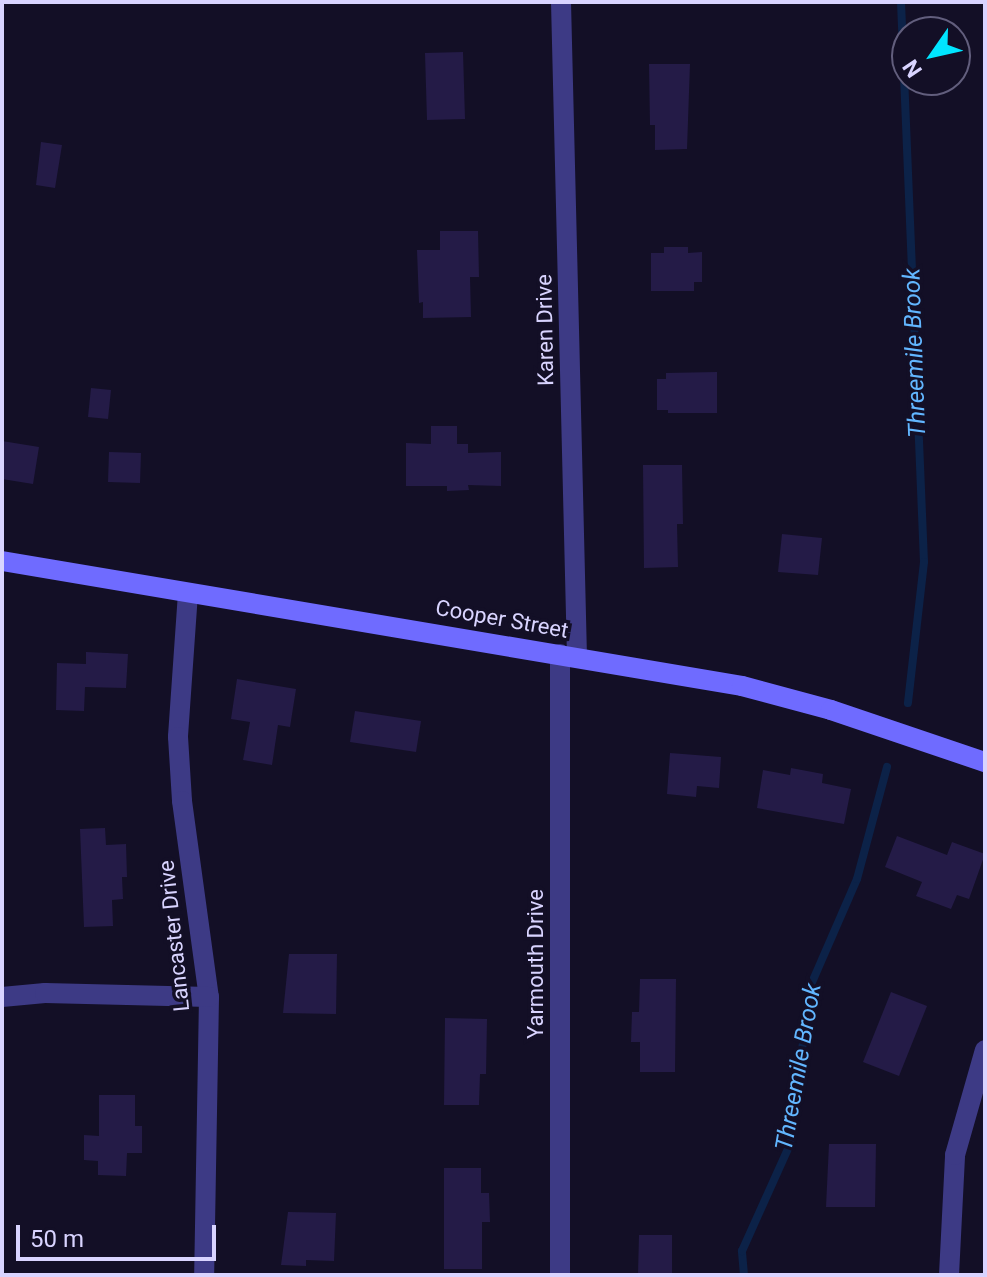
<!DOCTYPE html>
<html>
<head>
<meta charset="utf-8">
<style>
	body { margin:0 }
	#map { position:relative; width:987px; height:1277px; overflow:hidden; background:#130f26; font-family:Roboto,sans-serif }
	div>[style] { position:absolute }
	.stream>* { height:8px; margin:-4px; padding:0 4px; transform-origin:4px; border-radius:4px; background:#0c2248 }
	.building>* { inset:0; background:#241b47 }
	.street>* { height:20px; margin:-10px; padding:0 10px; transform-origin:10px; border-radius:10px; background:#3d3a85 }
	.secondary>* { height:20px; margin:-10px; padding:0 10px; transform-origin:10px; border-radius:10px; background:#6f6bff }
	span { translate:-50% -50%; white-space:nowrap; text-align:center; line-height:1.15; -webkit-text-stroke:7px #130f26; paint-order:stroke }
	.street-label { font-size:22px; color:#d9d4ff }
	.water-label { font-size:24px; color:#62b6ff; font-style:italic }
	.frame { position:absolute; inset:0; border:4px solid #d9d4ff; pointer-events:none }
	.north { position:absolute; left:891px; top:16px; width:80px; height:80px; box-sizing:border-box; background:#130f26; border:2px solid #625e7d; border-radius:50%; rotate:236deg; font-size:22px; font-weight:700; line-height:32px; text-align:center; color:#d9d4ff }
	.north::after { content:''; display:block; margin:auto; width:28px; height:36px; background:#00e5ff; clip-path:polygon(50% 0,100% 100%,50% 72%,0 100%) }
	.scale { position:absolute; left:16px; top:1225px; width:200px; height:36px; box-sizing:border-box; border:4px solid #d9d4ff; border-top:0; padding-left:10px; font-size:24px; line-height:28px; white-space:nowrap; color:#d9d4ff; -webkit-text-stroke:6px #130f26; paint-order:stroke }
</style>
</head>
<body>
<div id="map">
	<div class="stream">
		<div style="left:901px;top:2px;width:560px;rotate:87.65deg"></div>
		<div style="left:924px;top:562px;width:142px;rotate:96.5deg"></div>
		<div style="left:744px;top:1275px;width:24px;rotate:-95deg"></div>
		<div style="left:742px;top:1251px;width:117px;rotate:-65.8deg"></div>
		<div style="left:790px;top:1144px;width:158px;rotate:-82.7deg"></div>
		<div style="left:810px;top:987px;width:118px;rotate:-66.5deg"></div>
		<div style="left:857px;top:879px;width:116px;rotate:-75deg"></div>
	</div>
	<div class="building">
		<div style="clip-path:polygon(463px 52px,465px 119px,427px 120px,425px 53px)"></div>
		<div style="clip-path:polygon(649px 64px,690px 64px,687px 149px,655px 150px,655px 125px,650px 125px)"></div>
		<div style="clip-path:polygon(41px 142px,62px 145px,55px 188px,36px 185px)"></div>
		<div style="clip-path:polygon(440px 231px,478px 231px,479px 277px,470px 277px,471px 317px,423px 318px,423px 302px,419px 303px,417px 250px,440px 250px)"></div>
		<div style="clip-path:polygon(664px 247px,688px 247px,688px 253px,702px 252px,702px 282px,694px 282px,694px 291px,651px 291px,651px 253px,664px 253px)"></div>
		<div style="clip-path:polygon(717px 372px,717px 413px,668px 413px,668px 410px,657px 410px,657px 379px,666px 379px,666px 373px)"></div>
		<div style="clip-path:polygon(91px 388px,111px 390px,108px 419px,88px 417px)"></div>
		<div style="clip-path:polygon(431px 426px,457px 426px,457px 444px,468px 444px,468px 453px,501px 452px,501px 486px,468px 485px,469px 490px,447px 491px,447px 486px,406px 486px,406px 443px,431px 444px)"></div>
		<div style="clip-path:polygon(2px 441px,39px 447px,33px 484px,2px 479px)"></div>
		<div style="clip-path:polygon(109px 452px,141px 453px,140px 483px,108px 482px)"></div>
		<div style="clip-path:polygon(643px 465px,682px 465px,683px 524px,677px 524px,678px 567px,644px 568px)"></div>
		<div style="clip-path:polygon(782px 534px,822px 538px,818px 575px,778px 572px)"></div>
		<div style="clip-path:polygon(86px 652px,128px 654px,126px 688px,85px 687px,84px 711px,56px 710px,57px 663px,86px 664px)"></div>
		<div style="clip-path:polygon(237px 679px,296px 689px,290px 727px,278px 725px,272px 765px,243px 760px,250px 722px,231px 719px)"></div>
		<div style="clip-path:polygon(355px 711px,421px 721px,416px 752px,350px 742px)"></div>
		<div style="clip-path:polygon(670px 753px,721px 757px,719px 788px,697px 786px,696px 797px,667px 794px)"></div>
		<div style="clip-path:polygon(791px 768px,823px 774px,822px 783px,851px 789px,844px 824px,757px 808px,763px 770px,790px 775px)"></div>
		<div style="clip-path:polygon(105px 828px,106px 845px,126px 844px,127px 877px,122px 877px,123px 899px,112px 900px,113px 926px,84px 927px,80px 829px)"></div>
		<div style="clip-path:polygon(897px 836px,947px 855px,952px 842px,985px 854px,969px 899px,957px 895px,951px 909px,916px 896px,922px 882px,885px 867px)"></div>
		<div style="clip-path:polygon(289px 954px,337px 954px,336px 1014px,283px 1013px)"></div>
		<div style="clip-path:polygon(640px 979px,676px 979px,675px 1072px,640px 1072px,640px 1042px,631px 1042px,632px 1012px,639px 1012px)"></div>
		<div style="clip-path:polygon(891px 992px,927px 1006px,899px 1076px,863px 1062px)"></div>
		<div style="clip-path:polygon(445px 1018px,487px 1019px,486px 1074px,480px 1074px,479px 1105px,444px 1105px)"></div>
		<div style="clip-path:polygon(99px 1095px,135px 1095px,135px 1126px,142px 1126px,142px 1153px,127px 1153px,126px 1176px,98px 1175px,98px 1161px,84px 1160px,84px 1135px,99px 1136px)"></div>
		<div style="clip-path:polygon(829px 1144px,876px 1144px,875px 1207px,826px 1207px)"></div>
		<div style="clip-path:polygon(444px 1168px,481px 1168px,481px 1193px,489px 1193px,490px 1222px,482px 1222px,482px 1269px,444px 1269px)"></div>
		<div style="clip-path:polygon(288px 1212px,336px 1213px,334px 1261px,306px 1260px,306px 1266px,281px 1265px)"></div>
		<div style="clip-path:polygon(639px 1235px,672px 1235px,672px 1275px,638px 1275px)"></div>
	</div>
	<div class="street">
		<div style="left:561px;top:2px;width:654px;rotate:88.6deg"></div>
		<div style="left:188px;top:593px;width:144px;rotate:94deg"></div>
		<div style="left:178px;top:737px;width:64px;rotate:86.4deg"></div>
		<div style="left:182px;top:801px;width:198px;rotate:82.2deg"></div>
		<div style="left:209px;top:997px;width:278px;rotate:91deg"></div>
		<div style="left:2px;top:997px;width:43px;rotate:-5.3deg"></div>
		<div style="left:45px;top:993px;width:164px;rotate:1.4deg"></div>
		<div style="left:560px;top:1275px;width:621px;rotate:-90deg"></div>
		<div style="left:949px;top:1275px;width:120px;rotate:-87.1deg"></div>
		<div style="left:955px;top:1155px;width:109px;rotate:-74.1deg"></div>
	</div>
	<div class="secondary">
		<div style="left:2px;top:561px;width:750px;rotate:9.59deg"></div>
		<div style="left:742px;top:686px;width:92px;rotate:15.1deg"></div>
		<div style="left:831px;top:710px;width:163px;rotate:18.7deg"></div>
	</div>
	<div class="street-label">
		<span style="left:545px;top:330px;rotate:-91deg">Karen Drive</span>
		<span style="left:502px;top:619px;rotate:10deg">Cooper Street</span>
		<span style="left:174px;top:936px;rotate:-96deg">Lancaster Drive</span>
		<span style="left:536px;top:964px;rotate:-90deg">Yarmouth Drive</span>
	</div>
	<div class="water-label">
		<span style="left:915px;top:353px;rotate:-92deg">Threemile Brook</span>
		<span style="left:799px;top:1067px;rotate:-80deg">Threemile Brook</span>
	</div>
	<div class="frame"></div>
	<div class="north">N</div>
	<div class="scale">50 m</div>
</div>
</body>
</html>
